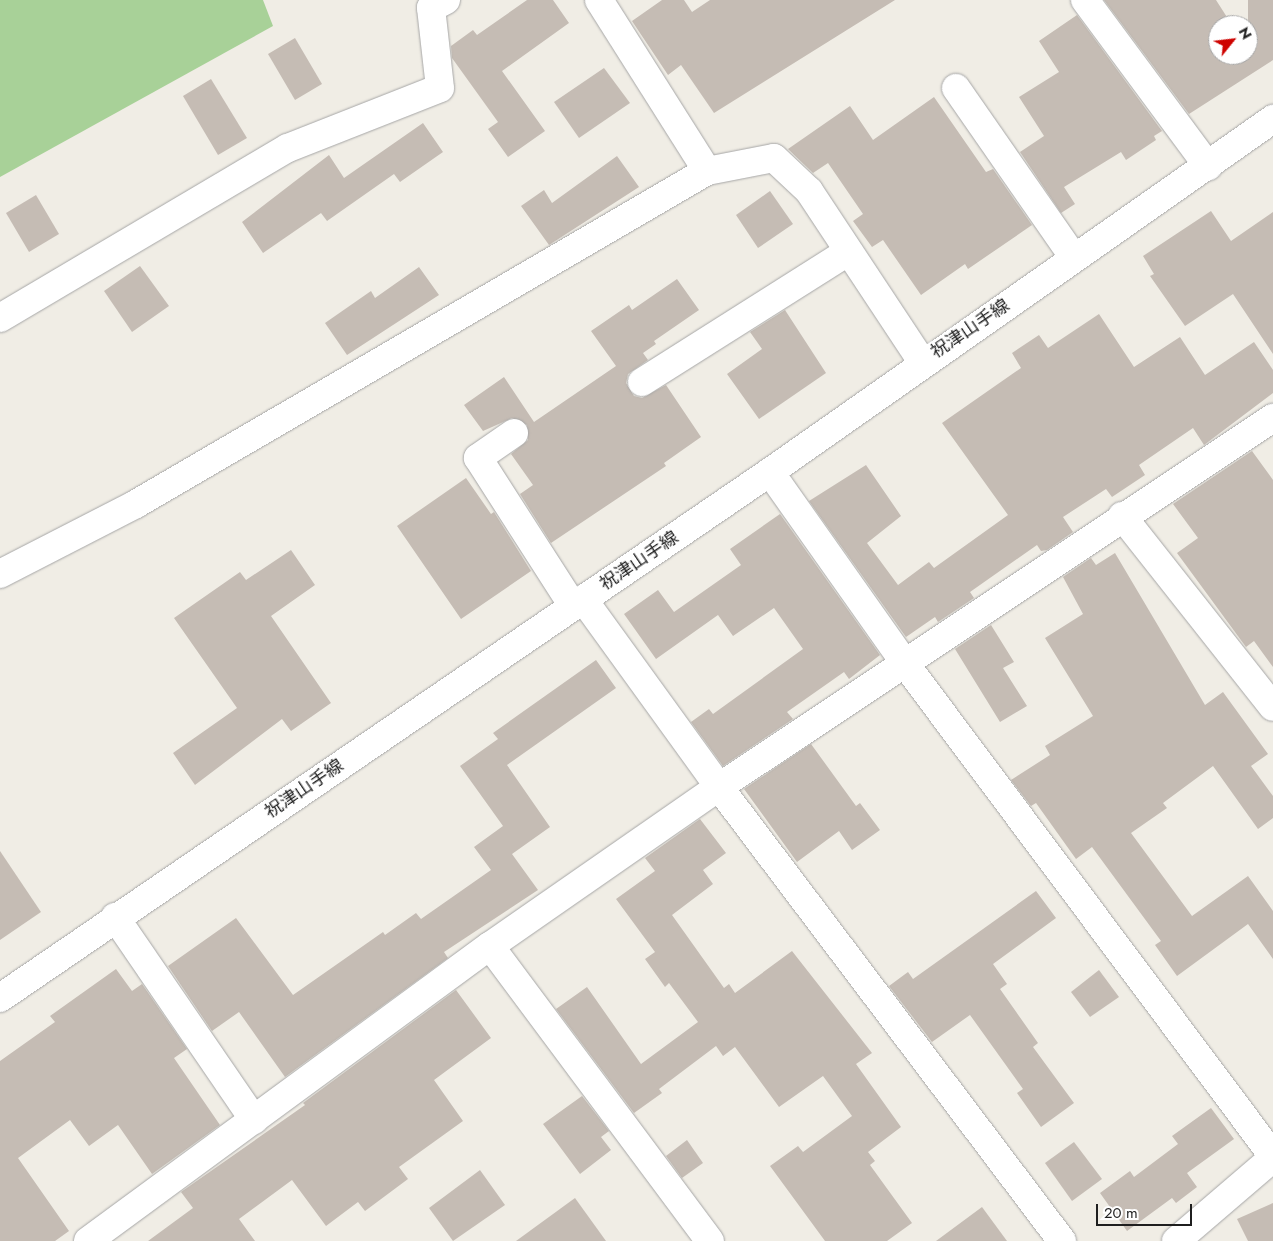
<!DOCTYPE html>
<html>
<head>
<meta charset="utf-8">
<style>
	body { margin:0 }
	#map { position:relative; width:1273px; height:1241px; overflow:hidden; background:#f0ede5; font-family:Jost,"Noto Sans JP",sans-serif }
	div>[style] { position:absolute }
	.forest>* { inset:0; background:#a8d198 }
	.building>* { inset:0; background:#c5bcb4 }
	.roads { filter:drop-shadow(0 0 1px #a6a6a6) drop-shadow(0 0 1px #a6a6a6) }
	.minor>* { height:28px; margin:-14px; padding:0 14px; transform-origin:14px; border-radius:14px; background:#fff }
	.tertiary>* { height:28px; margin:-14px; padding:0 14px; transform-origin:14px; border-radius:14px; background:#fff }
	span { translate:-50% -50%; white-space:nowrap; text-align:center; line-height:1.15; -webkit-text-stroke:4.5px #fff; paint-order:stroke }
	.street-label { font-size:18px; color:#1f1f1f }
	.north { position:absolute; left:1208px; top:15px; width:50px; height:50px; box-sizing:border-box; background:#fff; border:1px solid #a5a5a5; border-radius:50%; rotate:61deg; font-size:14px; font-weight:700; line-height:20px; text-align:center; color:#1f1f1f }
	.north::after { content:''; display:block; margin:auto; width:18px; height:22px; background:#ce0300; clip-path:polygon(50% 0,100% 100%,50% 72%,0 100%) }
	.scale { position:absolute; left:1096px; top:1204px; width:96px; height:22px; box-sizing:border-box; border:2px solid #1f1f1f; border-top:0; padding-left:6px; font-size:15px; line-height:18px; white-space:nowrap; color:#1f1f1f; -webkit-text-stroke:4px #fff; paint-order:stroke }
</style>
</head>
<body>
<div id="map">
	<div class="forest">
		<div style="clip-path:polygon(0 0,263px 0,273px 26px,0 177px)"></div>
	</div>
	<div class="building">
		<div style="clip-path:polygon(527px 0,553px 0,569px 23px,502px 71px,545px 131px,508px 157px,488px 129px,498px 122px,452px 58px,451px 46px,473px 30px,477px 35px)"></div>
		<div style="clip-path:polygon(662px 0,684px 0,692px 12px,710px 0,895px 0,714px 113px,681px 65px,668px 75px,632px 21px)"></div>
		<div style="clip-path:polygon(1104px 0,1216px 0,1232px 25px,1218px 25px,1218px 55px,1248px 55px,1248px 0,1273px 0,1273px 60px,1189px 114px)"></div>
		<div style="clip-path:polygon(1077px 15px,1162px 131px,1154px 136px,1156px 140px,1126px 160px,1121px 152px,1064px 187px,1075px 204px,1061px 213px,1020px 152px,1044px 136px,1019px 97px,1059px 72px,1039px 41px)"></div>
		<div style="clip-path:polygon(295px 38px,322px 84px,295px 100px,268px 54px)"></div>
		<div style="clip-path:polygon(604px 68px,630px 103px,579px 138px,554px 102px)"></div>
		<div style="clip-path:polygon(211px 79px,247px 138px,218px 155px,183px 96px)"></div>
		<div style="clip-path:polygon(934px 97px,986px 172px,993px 169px,1032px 225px,968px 269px,965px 264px,921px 295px,883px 240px,872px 247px,853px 221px,863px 214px,828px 163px,813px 173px,788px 149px,850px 106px,873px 140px)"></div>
		<div style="clip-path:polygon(423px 123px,443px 152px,400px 182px,394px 174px,327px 221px,321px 213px,263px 253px,242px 222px,329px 155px,344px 178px)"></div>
		<div style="clip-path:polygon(617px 156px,639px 187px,549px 245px,521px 206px,544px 190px,552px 203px)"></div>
		<div style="clip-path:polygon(770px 191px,793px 224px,758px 248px,736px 215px)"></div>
		<div style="clip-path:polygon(36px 195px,59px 234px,29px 252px,6px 213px)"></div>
		<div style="clip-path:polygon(1211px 211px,1231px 241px,1273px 212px,1273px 354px,1233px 294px,1185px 326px,1150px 276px,1154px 274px,1143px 256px)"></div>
		<div style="clip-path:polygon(140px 266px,169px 306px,132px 332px,104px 291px)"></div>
		<div style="clip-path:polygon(419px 267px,439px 295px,347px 355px,325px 323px,371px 291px,375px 298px)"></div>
		<div style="clip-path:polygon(677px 279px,699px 310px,654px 341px,656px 344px,643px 353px,648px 360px,628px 374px,626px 383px,634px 396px,642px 398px,666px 385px,701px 437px,664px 463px,666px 466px,551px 543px,520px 494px,533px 485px,511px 454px,528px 440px,527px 425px,512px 418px,483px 431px,464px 405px,504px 377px,534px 422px,616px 366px,591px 331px,629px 305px,632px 310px)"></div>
		<div style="clip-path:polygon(785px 310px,826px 373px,759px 419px,727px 374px,762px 349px,750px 332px)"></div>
		<div style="clip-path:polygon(1099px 314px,1134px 367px,1180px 337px,1205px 375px,1254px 342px,1273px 370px,1273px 393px,1204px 445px,1193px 428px,1139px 465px,1145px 475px,1112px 497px,1106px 489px,1063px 517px,1073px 532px,1047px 550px,1041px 551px,1037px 545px,970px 592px,974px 598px,938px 622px,935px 617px,906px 637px,809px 501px,866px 465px,901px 516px,867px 543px,898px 585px,929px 562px,934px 568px,1008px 515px,942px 423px,1021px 368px,1012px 353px,1039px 335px,1048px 348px)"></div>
		<div style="clip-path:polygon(1252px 451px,1273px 480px,1273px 667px,1254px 641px,1246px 647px,1177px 553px,1198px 538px,1173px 504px)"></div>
		<div style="clip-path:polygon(466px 478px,491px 514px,494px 512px,531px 571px,461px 619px,397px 526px)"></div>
		<div style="clip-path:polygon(780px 514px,880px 655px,849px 679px,844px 672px,787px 712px,793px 719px,723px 766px,691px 722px,709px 709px,713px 714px,803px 649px,774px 608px,733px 636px,718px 615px,656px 659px,624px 614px,658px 590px,674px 612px,741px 565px,730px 549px)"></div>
		<div style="clip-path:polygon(291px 550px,315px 585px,271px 616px,331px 703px,291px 731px,282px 719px,195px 785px,173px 753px,237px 708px,174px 618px,240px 572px,246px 580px)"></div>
		<div style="clip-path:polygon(1115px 553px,1205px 705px,1223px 692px,1268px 754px,1251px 766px,1273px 796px,1273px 818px,1258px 829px,1213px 766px,1163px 803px,1167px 808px,1131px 833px,1192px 916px,1248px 876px,1273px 911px,1273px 959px,1248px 924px,1177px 976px,1155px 945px,1161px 941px,1092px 847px,1076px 859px,1036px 803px,1031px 806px,1011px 780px,1050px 755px,1045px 746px,1093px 716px,1045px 638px,1083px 614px,1063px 577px,1091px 558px,1096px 565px)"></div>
		<div style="clip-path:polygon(991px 625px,1014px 662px,1003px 668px,1027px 706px,1000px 722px,955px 649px)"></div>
		<div style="clip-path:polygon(596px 660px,616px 688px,507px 765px,550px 827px,512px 854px,538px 890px,444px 952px,448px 958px,285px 1077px,239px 1012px,212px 1031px,168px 966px,236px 918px,293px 995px,383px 932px,385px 935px,416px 913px,421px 919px,491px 870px,474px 847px,503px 826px,460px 766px,498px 739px,493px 733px)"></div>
		<div style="clip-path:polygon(811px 744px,856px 806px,860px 803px,880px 830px,852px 850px,839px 831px,797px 862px,744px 789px)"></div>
		<div style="clip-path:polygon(700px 819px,726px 853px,703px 870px,713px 884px,672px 915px,724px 988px,729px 984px,735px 993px,792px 951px,872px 1053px,856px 1064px,901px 1127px,868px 1152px,875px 1161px,870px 1165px,912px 1223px,887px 1241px,825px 1241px,770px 1166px,798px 1146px,803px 1152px,852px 1116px,823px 1076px,779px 1107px,735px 1047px,723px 1056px,716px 1046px,659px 1089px,662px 1093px,634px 1113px,556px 1009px,587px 987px,641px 1064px,698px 1022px,669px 983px,665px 987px,645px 959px,655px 952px,616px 899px,655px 871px,645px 858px)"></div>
		<div style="clip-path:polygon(0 851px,41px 912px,0 940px)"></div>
		<div style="clip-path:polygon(1036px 891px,1056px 918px,993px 964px,1007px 984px,1000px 989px,1038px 1043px,1033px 1047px,1074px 1103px,1041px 1127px,1017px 1093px,1023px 1089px,970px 1015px,932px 1042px,889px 986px,908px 972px,913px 979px)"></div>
		<div style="clip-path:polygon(116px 969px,132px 991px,142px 984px,187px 1049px,174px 1058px,220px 1125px,152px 1174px,118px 1125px,89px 1146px,70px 1120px,18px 1158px,69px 1231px,55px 1241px,0 1241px,0 1061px,55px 1022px,50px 1016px)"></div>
		<div style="clip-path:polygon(1099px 970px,1119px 997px,1090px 1017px,1071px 992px)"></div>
		<div style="clip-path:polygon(456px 990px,491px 1038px,434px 1080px,463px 1121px,399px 1167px,408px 1179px,365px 1211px,358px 1202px,326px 1226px,292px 1180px,239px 1219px,255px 1241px,148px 1241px,193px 1208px,181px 1192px,305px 1105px,303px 1103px)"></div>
		<div style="clip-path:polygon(582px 1096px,609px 1131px,601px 1137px,611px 1150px,580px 1174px,543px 1124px)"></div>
		<div style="clip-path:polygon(1211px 1108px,1234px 1139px,1187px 1173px,1197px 1187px,1176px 1203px,1172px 1198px,1127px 1231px,1100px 1193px,1130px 1171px,1134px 1177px,1178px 1144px,1172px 1136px)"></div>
		<div style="clip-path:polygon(687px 1140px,703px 1163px,682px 1178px,666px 1156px)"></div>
		<div style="clip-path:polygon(1074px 1142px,1102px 1179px,1072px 1201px,1045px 1163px)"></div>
		<div style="clip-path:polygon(480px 1170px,505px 1205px,453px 1241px,429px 1208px)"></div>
		<div style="clip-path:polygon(575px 1198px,606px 1241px,516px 1241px)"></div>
		<div style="clip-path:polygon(1273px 1203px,1273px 1241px,1248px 1241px,1237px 1219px)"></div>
		<div style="clip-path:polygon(982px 1207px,1007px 1241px,936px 1241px)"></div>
	</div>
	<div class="roads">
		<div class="minor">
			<div style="left:599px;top:0;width:202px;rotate:57.7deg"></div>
			<div style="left:1085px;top:0;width:207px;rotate:53.5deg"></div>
			<div style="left:956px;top:88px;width:207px;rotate:55.2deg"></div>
			<div style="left:0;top:318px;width:334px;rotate:-30.6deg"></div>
			<div style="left:288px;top:148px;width:163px;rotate:-21.5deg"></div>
			<div style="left:440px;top:88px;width:81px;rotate:-96.4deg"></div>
			<div style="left:431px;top:8px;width:17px;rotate:-28deg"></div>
			<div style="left:642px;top:382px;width:244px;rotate:-32.3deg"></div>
			<div style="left:514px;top:433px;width:44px;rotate:145.2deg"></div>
			<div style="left:478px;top:458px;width:176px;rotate:57.3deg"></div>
			<div style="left:770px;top:472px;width:236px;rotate:54.8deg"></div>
			<div style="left:906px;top:665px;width:613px;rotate:53.22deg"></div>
			<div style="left:1122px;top:516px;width:243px;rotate:51.7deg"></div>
			<div style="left:0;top:574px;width:153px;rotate:-27.2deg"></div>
			<div style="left:136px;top:504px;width:661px;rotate:-30.25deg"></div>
			<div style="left:707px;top:171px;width:68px;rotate:-11deg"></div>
			<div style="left:774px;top:158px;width:48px;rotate:43.3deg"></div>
			<div style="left:809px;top:191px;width:205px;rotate:56.5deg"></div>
			<div style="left:583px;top:599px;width:232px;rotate:54.1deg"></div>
			<div style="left:719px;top:787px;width:569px;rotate:52.93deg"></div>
			<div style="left:115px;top:917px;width:246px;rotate:55.6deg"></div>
			<div style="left:490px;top:946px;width:368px;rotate:53.3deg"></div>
			<div style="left:88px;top:1241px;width:499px;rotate:-36.3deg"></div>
			<div style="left:490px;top:946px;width:279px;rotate:-34.8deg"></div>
			<div style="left:719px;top:787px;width:666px;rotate:-33.67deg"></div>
			<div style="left:1176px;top:1241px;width:128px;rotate:-40.6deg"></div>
		</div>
		<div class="tertiary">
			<div style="left:0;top:998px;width:933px;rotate:-34.34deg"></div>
			<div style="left:770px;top:472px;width:615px;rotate:-35.06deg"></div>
		</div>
	</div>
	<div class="street-label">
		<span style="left:970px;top:329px;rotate:-34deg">祝津山手線</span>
		<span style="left:639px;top:561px;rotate:-34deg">祝津山手線</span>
		<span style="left:304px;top:789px;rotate:-34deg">祝津山手線</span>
	</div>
	<div class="north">N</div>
	<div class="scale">20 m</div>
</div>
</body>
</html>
